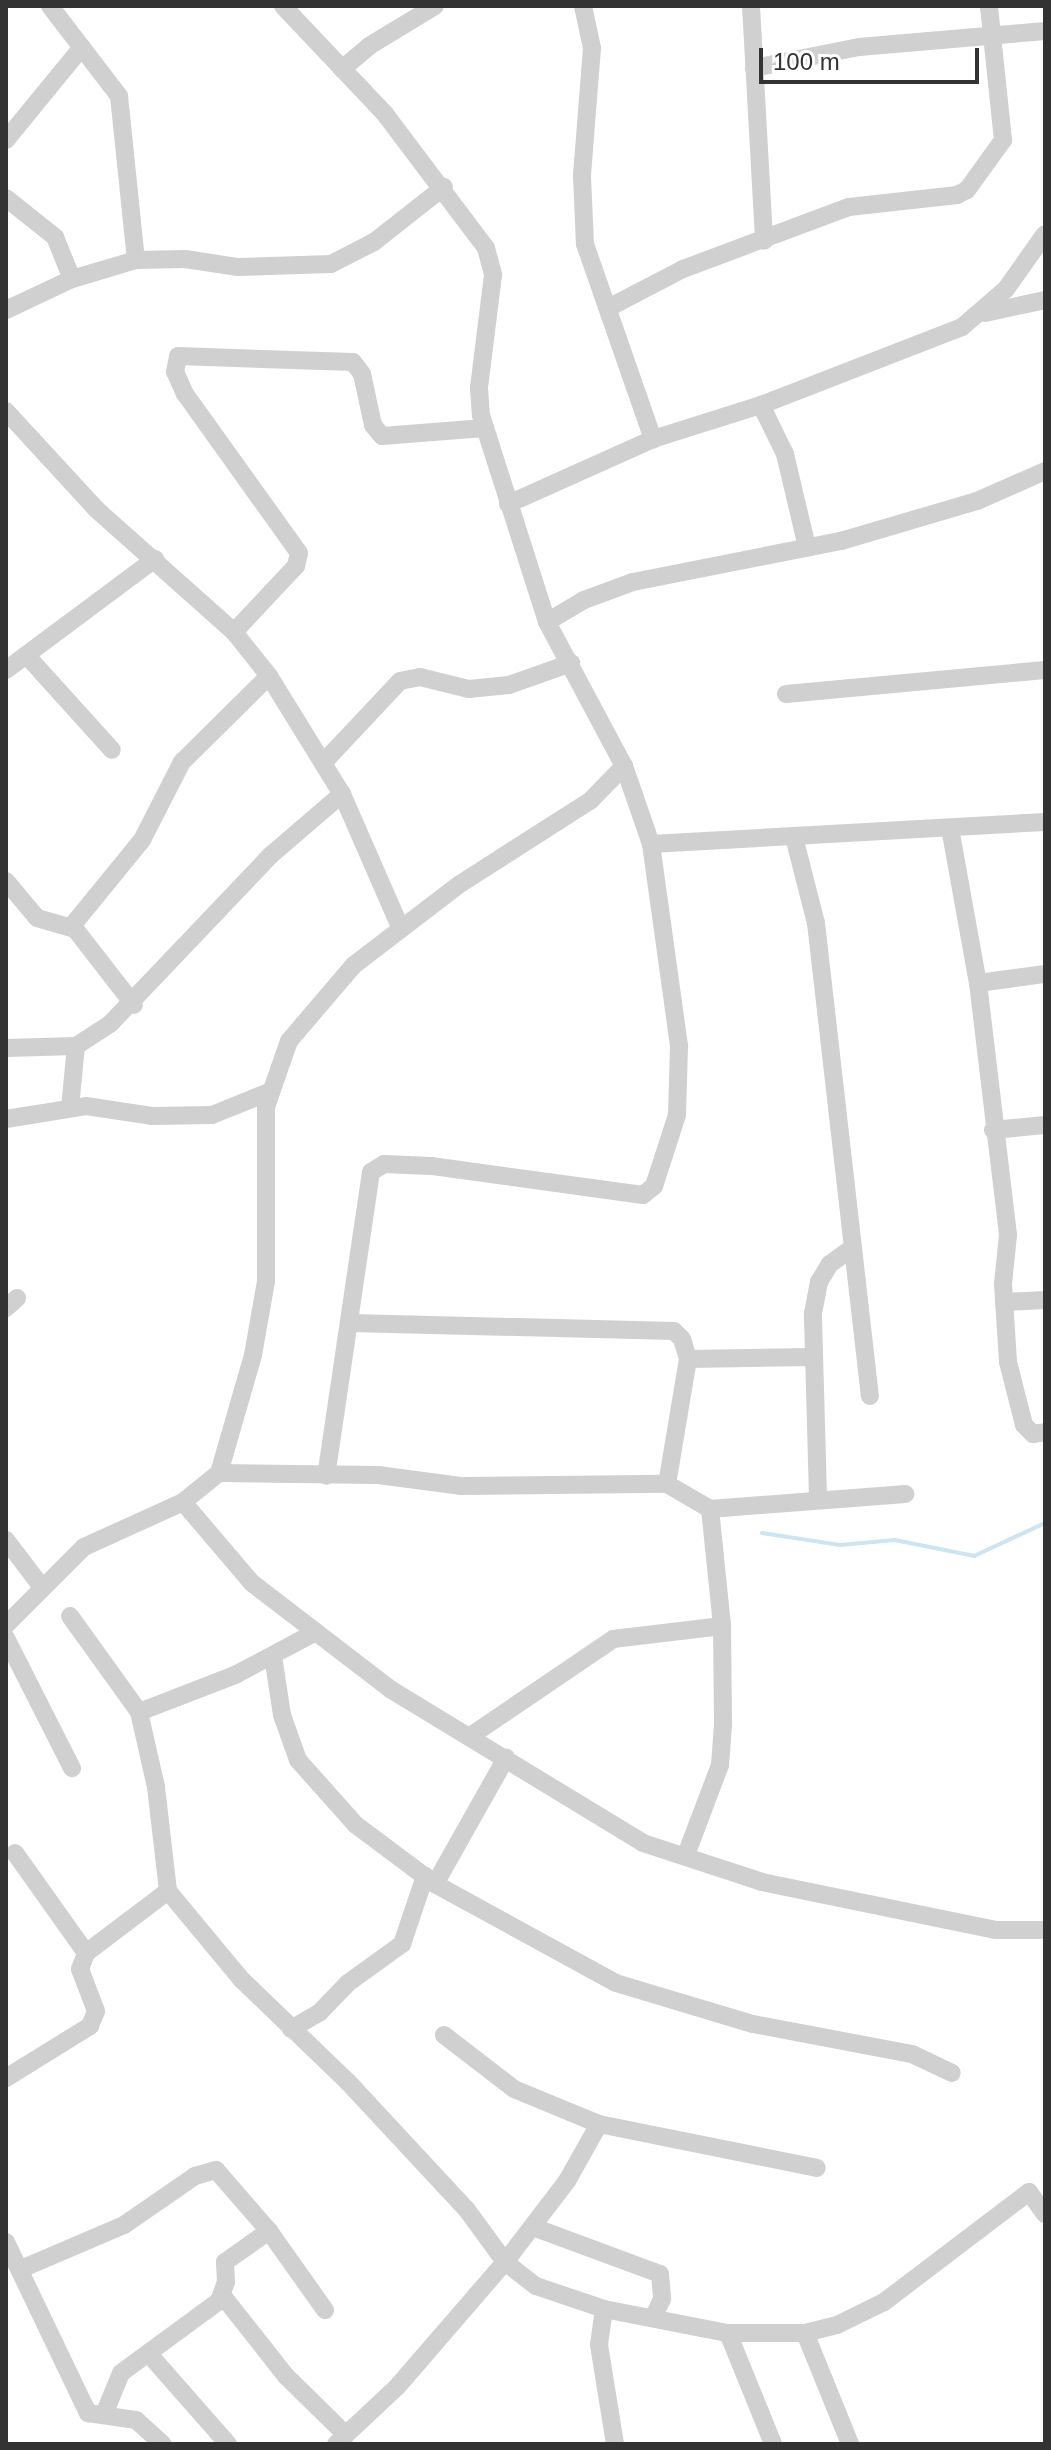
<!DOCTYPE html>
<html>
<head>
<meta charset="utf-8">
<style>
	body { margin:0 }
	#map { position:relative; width:1051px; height:2450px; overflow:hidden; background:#fff; font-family:Arial,sans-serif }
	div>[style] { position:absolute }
	.stream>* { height:4px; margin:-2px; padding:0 2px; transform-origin:2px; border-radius:2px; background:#cce5f0 }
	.minor>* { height:18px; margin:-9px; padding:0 9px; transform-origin:9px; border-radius:9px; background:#d0d0d0 }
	span { translate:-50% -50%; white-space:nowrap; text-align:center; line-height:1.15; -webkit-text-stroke:8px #fff; paint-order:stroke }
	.frame { position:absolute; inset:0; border:8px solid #333; pointer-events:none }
	.scale { position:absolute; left:759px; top:48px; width:220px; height:36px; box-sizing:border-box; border:4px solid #333; border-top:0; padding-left:10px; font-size:24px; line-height:28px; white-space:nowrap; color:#333; -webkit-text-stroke:6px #fff; paint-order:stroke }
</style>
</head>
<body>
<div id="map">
	<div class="stream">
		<div style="left:762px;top:1533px;width:79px;rotate:8.7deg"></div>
		<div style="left:840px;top:1545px;width:55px;rotate:-5.2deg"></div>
		<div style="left:895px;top:1540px;width:81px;rotate:11.4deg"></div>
		<div style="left:974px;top:1556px;width:78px;rotate:-24.9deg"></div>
	</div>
	<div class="minor">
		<div style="left:50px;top:6px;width:113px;rotate:52.5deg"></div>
		<div style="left:119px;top:96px;width:165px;rotate:84.1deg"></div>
		<div style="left:283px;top:6px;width:149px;rotate:46.6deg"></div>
		<div style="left:385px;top:114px;width:168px;rotate:53deg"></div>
		<div style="left:486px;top:248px;width:28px;rotate:75deg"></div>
		<div style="left:493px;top:275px;width:114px;rotate:97.1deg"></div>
		<div style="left:479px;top:388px;width:27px;rotate:86deg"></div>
		<div style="left:481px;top:415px;width:217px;rotate:72.3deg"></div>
		<div style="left:547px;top:622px;width:163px;rotate:61.9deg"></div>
		<div style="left:624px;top:766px;width:83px;rotate:70.9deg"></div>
		<div style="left:651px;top:844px;width:205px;rotate:82.1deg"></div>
		<div style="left:679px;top:1047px;width:68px;rotate:91.7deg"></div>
		<div style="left:677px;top:1115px;width:75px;rotate:107.9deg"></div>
		<div style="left:654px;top:1186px;width:14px;rotate:141deg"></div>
		<div style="left:643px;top:1195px;width:214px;rotate:-172.2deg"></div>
		<div style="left:431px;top:1166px;width:47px;rotate:-177.6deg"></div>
		<div style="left:384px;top:1164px;width:15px;rotate:148deg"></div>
		<div style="left:371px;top:1172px;width:307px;rotate:98.4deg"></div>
		<div style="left:583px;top:6px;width:43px;rotate:77.9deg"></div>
		<div style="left:592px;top:48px;width:128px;rotate:94.5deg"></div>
		<div style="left:582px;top:176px;width:68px;rotate:87.5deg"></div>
		<div style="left:585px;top:244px;width:207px;rotate:70.8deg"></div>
		<div style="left:751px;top:6px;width:235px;rotate:86.8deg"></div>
		<div style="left:754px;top:68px;width:107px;rotate:-11.3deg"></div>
		<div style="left:859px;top:47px;width:187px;rotate:-4.9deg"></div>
		<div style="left:342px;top:69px;width:35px;rotate:-40deg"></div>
		<div style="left:369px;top:46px;width:77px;rotate:-31.2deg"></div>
		<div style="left:6px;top:140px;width:120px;rotate:-50.7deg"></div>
		<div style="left:6px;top:198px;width:63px;rotate:38.5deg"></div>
		<div style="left:55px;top:237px;width:45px;rotate:68deg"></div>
		<div style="left:610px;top:307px;width:82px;rotate:-27.5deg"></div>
		<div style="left:683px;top:269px;width:177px;rotate:-20.5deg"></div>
		<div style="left:849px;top:207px;width:109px;rotate:-6.3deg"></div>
		<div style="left:957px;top:195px;width:11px;rotate:-27deg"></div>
		<div style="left:967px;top:190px;width:62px;rotate:-54.2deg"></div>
		<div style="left:1003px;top:140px;width:135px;rotate:-96deg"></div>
		<div style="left:6px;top:310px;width:73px;rotate:-25.2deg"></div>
		<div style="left:72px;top:279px;width:67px;rotate:-16.5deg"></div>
		<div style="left:136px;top:260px;width:49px;rotate:-1.2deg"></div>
		<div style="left:185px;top:259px;width:54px;rotate:8.6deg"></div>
		<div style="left:238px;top:267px;width:93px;rotate:-1.8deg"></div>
		<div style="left:331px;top:264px;width:48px;rotate:-27.1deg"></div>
		<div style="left:374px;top:242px;width:89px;rotate:-38.2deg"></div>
		<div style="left:985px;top:313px;width:61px;rotate:-12.2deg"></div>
		<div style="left:761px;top:405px;width:55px;rotate:63.9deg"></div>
		<div style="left:785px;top:454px;width:96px;rotate:76.7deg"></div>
		<div style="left:6px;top:411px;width:133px;rotate:47.4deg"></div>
		<div style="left:96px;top:509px;width:185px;rotate:41.7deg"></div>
		<div style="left:234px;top:632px;width:56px;rotate:51.5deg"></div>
		<div style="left:269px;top:676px;width:139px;rotate:58.3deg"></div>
		<div style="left:342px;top:794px;width:145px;rotate:66.4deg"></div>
		<div style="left:508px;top:504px;width:159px;rotate:-24.1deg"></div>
		<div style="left:653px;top:439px;width:113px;rotate:-17.5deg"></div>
		<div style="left:761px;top:405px;width:216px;rotate:-21.2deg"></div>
		<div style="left:962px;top:327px;width:58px;rotate:-40.8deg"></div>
		<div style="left:1006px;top:289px;width:67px;rotate:-54.7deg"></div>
		<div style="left:547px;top:622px;width:43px;rotate:-30.7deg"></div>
		<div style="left:584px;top:600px;width:52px;rotate:-20.2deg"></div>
		<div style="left:633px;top:582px;width:212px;rotate:-11.2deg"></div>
		<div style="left:841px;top:541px;width:142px;rotate:-16.4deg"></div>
		<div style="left:977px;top:501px;width:74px;rotate:-23.8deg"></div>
		<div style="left:234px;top:632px;width:91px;rotate:-46.8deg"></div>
		<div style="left:296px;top:566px;width:13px;rotate:-77deg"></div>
		<div style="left:299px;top:553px;width:196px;rotate:-125.6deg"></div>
		<div style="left:185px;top:394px;width:24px;rotate:-114deg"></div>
		<div style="left:175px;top:372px;width:16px;rotate:-79deg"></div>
		<div style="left:178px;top:356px;width:175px;rotate:2deg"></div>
		<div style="left:353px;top:362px;width:15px;rotate:53deg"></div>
		<div style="left:362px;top:374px;width:52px;rotate:77.8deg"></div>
		<div style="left:373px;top:425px;width:14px;rotate:51deg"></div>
		<div style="left:382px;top:436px;width:103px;rotate:-4.4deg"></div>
		<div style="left:28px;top:657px;width:125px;rotate:47.9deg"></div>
		<div style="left:6px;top:670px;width:186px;rotate:-36.7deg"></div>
		<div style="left:786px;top:694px;width:260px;rotate:-5.3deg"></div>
		<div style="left:323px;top:763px;width:112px;rotate:-46.8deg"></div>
		<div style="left:400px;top:681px;width:20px;rotate:-11deg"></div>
		<div style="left:420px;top:677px;width:50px;rotate:13.8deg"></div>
		<div style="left:469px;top:689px;width:40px;rotate:-5.7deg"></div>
		<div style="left:509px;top:685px;width:66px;rotate:-19.5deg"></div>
		<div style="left:950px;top:828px;width:158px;rotate:79.8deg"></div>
		<div style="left:978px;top:983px;width:254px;rotate:83.2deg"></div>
		<div style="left:1008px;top:1235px;width:49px;rotate:95.8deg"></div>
		<div style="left:1003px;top:1284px;width:78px;rotate:86.3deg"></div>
		<div style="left:1008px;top:1362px;width:65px;rotate:75.7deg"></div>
		<div style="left:1024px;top:1425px;width:13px;rotate:45deg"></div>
		<div style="left:1033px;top:1434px;width:12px;rotate:-9deg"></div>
		<div style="left:794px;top:837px;width:89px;rotate:75.7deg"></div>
		<div style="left:816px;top:923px;width:476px;rotate:83.5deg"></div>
		<div style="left:651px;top:844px;width:395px;rotate:-3.2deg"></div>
		<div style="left:6px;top:881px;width:48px;rotate:50deg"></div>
		<div style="left:37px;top:918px;width:40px;rotate:16deg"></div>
		<div style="left:75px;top:929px;width:96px;rotate:52.2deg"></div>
		<div style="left:71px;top:927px;width:112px;rotate:-50.8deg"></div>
		<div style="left:142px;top:840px;width:88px;rotate:-62.9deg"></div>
		<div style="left:182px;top:762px;width:122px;rotate:-44.7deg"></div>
		<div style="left:978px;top:983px;width:68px;rotate:-7.7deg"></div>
		<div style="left:6px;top:1048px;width:70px;rotate:-1.6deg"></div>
		<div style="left:76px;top:1046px;width:40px;rotate:-32.9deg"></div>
		<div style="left:110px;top:1024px;width:233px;rotate:-46.4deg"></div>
		<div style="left:271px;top:855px;width:94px;rotate:-40.7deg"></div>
		<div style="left:70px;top:1108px;width:62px;rotate:-84.5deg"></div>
		<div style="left:6px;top:1119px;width:81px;rotate:-9.2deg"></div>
		<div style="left:86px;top:1106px;width:68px;rotate:8.5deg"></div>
		<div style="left:153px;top:1116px;width:59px;rotate:-1deg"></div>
		<div style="left:212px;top:1115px;width:61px;rotate:-22deg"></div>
		<div style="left:993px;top:1130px;width:52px;rotate:-5.5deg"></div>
		<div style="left:1004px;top:1302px;width:41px;rotate:-2.8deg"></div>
		<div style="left:6px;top:1308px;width:15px;rotate:-42deg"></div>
		<div style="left:351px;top:1323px;width:323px;rotate:1.4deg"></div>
		<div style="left:674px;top:1331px;width:11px;rotate:45deg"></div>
		<div style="left:682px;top:1339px;width:21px;rotate:73deg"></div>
		<div style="left:688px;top:1359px;width:127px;rotate:99.5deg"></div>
		<div style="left:688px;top:1359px;width:125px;rotate:-0.9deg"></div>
		<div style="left:219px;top:1473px;width:159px;rotate:0.7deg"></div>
		<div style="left:378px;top:1475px;width:85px;rotate:7.5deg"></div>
		<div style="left:462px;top:1486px;width:205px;rotate:-0.6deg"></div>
		<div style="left:667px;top:1484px;width:50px;rotate:30.2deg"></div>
		<div style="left:710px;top:1509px;width:118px;rotate:84.1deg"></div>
		<div style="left:722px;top:1626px;width:99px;rotate:89.4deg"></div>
		<div style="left:723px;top:1725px;width:40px;rotate:94.3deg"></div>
		<div style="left:720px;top:1765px;width:96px;rotate:110.7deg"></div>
		<div style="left:818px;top:1497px;width:184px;rotate:-91.6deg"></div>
		<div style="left:813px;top:1313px;width:32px;rotate:-79deg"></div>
		<div style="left:819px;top:1282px;width:21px;rotate:-59deg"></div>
		<div style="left:830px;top:1264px;width:27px;rotate:-36deg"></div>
		<div style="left:183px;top:1502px;width:106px;rotate:49.6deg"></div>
		<div style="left:252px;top:1583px;width:174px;rotate:37.5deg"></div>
		<div style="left:390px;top:1689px;width:296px;rotate:31.3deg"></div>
		<div style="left:643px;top:1843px;width:125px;rotate:18.1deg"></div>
		<div style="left:762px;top:1882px;width:238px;rotate:11.6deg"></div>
		<div style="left:995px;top:1930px;width:50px"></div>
		<div style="left:710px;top:1509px;width:196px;rotate:-4.4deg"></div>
		<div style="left:6px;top:1540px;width:58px;rotate:52.7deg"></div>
		<div style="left:70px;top:1616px;width:118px;rotate:54.3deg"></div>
		<div style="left:6px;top:1625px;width:110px;rotate:-45deg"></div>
		<div style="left:84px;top:1547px;width:109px;rotate:-24.4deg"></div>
		<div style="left:183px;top:1502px;width:46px;rotate:-38.9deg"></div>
		<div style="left:219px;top:1473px;width:123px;rotate:-73.9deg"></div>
		<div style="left:253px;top:1355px;width:75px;rotate:-80deg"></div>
		<div style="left:266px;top:1281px;width:174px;rotate:-90deg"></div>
		<div style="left:266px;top:1107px;width:70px;rotate:-70.8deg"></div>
		<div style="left:289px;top:1041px;width:100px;rotate:-49.5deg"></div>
		<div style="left:354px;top:965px;width:133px;rotate:-37.4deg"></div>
		<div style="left:460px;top:884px;width:154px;rotate:-32.6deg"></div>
		<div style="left:590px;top:801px;width:49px;rotate:-45.8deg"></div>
		<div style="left:314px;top:1633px;width:89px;rotate:152deg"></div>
		<div style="left:235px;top:1675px;width:103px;rotate:158.9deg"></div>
		<div style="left:139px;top:1712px;width:77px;rotate:77.2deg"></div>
		<div style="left:156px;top:1787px;width:105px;rotate:83.4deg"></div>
		<div style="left:168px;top:1891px;width:116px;rotate:50.3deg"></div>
		<div style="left:242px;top:1980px;width:147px;rotate:43.9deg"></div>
		<div style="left:348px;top:2082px;width:175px;rotate:47.1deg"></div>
		<div style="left:467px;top:2210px;width:64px;rotate:53.8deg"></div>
		<div style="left:505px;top:2262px;width:39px;rotate:38deg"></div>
		<div style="left:536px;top:2286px;width:72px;rotate:18.7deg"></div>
		<div style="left:604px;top:2309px;width:126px;rotate:11deg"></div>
		<div style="left:728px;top:2333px;width:77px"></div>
		<div style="left:805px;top:2333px;width:33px;rotate:-14deg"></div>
		<div style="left:837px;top:2325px;width:52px;rotate:-26.1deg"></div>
		<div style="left:884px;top:2302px;width:182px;rotate:-37.2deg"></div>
		<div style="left:1029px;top:2192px;width:27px;rotate:54deg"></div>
		<div style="left:6px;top:1638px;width:146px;rotate:63.1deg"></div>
		<div style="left:273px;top:1656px;width:60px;rotate:81.3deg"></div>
		<div style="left:282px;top:1715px;width:48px;rotate:70.4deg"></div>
		<div style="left:298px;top:1760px;width:87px;rotate:48.3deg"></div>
		<div style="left:356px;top:1825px;width:99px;rotate:36.8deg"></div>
		<div style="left:435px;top:1884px;width:206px;rotate:28.7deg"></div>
		<div style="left:616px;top:1983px;width:143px;rotate:16.7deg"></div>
		<div style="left:753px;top:2024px;width:162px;rotate:10.7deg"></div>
		<div style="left:912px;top:2054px;width:44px;rotate:25.4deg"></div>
		<div style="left:469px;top:1737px;width:174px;rotate:-34.2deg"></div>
		<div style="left:613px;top:1639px;width:110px;rotate:-6.8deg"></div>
		<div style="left:15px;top:1853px;width:123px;rotate:54.6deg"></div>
		<div style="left:435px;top:1884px;width:145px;rotate:-60.6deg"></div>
		<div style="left:291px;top:2029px;width:34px;rotate:-30deg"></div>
		<div style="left:320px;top:2012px;width:40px;rotate:-46deg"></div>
		<div style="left:348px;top:1983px;width:67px;rotate:-35.8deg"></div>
		<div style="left:402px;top:1944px;width:72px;rotate:-71.3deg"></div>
		<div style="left:444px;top:2035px;width:88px;rotate:37.6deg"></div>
		<div style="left:514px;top:2089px;width:92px;rotate:22.4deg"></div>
		<div style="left:599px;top:2124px;width:222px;rotate:11.4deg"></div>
		<div style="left:6px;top:2078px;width:99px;rotate:-31.8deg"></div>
		<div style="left:90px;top:2026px;width:16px;rotate:-68deg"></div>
		<div style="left:96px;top:2011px;width:45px;rotate:-110.9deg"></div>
		<div style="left:80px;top:1969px;width:17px;rotate:-69deg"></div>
		<div style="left:86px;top:1953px;width:103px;rotate:-37.1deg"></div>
		<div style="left:533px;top:2227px;width:135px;rotate:20.3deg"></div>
		<div style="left:660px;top:2274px;width:25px;rotate:85deg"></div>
		<div style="left:662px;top:2299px;width:19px;rotate:115deg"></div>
		<div style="left:6px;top:2242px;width:190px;rotate:64.4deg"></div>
		<div style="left:88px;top:2413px;width:49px;rotate:8.3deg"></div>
		<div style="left:136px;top:2420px;width:36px;rotate:42deg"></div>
		<div style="left:21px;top:2269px;width:112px;rotate:-23.1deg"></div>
		<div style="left:124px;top:2225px;width:86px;rotate:-34.6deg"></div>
		<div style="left:195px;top:2176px;width:22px;rotate:-16deg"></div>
		<div style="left:216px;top:2170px;width:81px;rotate:49deg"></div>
		<div style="left:269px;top:2231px;width:97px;rotate:54.7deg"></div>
		<div style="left:222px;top:2295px;width:103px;rotate:51.7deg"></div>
		<div style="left:286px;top:2376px;width:84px;rotate:44.5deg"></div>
		<div style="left:604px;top:2309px;width:36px;rotate:98deg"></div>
		<div style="left:599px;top:2345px;width:100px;rotate:80.8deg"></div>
		<div style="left:728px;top:2333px;width:120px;rotate:67.9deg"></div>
		<div style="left:805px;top:2333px;width:120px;rotate:67.9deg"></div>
		<div style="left:148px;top:2353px;width:121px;rotate:48.7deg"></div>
		<div style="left:105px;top:2412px;width:42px;rotate:-67.7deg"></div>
		<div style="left:121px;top:2373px;width:122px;rotate:-36.3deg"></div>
		<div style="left:219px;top:2301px;width:20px;rotate:-70deg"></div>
		<div style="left:226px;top:2282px;width:20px;rotate:-93deg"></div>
		<div style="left:225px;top:2262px;width:54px;rotate:-35.2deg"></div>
		<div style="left:336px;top:2444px;width:83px;rotate:-43.1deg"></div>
		<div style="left:397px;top:2387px;width:165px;rotate:-49.2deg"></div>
		<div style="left:505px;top:2262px;width:102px;rotate:-52.6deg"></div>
		<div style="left:567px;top:2181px;width:65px;rotate:-60.7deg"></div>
	</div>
	<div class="frame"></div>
	<div class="scale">100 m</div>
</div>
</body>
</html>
